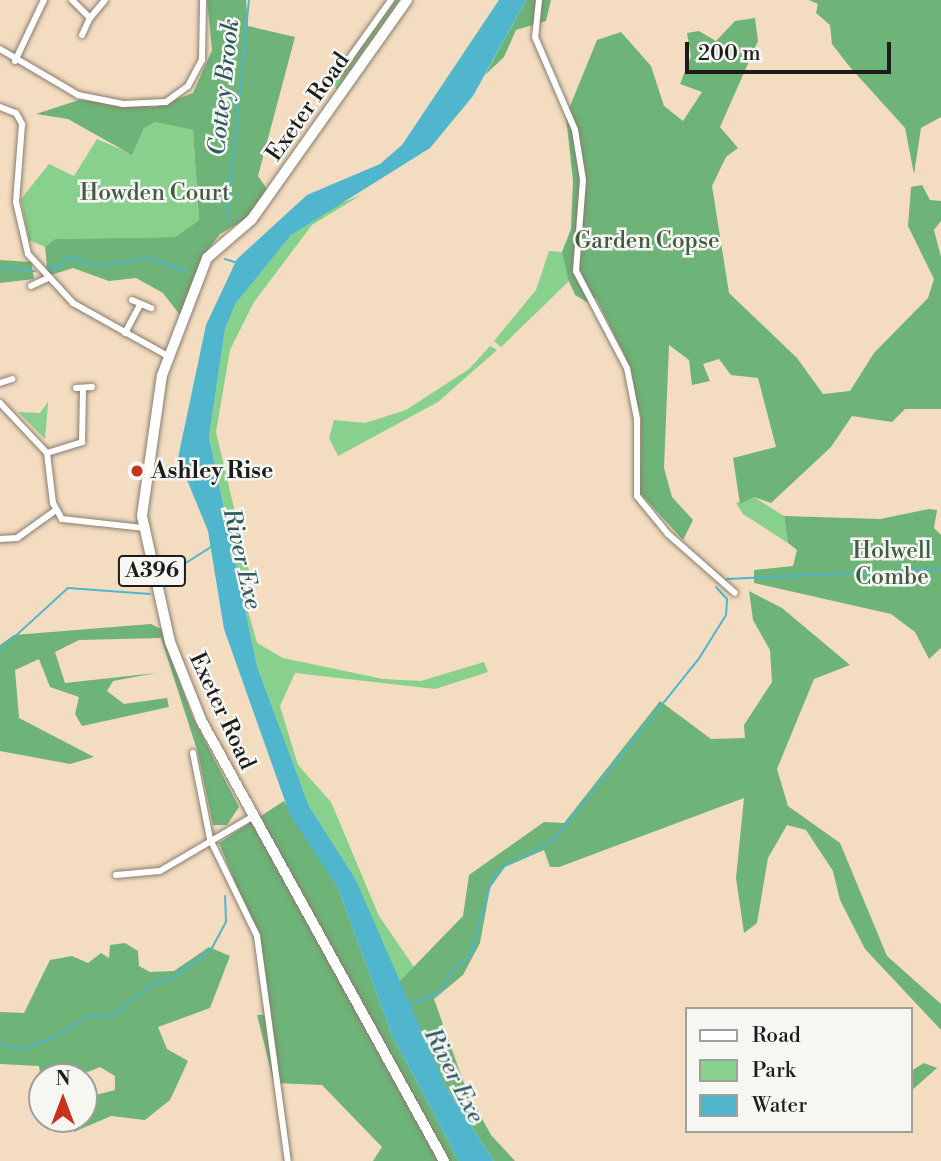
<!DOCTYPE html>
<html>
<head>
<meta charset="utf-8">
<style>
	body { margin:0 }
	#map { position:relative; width:941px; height:1161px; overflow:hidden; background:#f3dcc0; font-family:"Libre Bodoni",serif }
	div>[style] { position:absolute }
	.green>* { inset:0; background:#88d18c }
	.forest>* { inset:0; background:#6eb378 }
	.water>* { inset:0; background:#4fb6ce }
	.stream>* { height:2px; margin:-1px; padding:0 1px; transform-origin:1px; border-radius:1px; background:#4fb6ce }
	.roads { filter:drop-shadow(0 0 2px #887c6e) drop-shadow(0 0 2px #887c6e) }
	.minor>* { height:6px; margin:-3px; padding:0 3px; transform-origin:3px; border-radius:3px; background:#fff }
	.primary>* { height:10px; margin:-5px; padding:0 5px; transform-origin:5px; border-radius:5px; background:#fff }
	.dots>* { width:19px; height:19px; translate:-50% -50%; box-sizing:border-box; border:4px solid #f6f6f2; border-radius:50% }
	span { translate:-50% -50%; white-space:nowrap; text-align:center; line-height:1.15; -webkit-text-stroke:5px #f6f6f2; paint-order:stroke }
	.shield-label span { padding:2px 5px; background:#f6f6f2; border:2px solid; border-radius:5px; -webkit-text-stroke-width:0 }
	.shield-label { font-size:21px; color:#1c1c1c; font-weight:700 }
	.street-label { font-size:23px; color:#1c1c1c }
	.park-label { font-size:23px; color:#425b43 }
	.poi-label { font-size:23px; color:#1c1c1c; font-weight:700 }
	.left { translate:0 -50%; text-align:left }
	.water-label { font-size:24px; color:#305a63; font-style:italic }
	.legend { position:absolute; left:685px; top:1007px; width:228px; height:126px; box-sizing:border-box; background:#f6f6f2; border:2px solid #9f9f9c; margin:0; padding:9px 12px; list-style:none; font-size:21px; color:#1c1c1c }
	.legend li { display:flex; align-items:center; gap:14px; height:35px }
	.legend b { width:35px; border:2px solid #9f9f9c }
	.north { position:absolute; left:28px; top:1063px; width:70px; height:70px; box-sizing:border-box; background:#f6f6f2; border:2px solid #9f9f9c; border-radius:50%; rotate:0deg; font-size:19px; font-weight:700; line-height:28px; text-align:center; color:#1c1c1c }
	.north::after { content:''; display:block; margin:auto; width:24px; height:32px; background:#c8321e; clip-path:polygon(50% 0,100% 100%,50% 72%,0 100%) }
	.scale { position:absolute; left:685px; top:42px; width:206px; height:32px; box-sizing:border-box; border:4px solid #1c1c1c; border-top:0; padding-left:9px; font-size:21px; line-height:24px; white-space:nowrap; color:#1c1c1c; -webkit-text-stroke:5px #f6f6f2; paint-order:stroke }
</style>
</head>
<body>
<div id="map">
	<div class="green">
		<div style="clip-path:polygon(394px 0,403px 0,338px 92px,332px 79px,341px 76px)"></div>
		<div style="clip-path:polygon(155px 122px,193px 130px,199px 220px,175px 237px,56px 239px,45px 247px,29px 240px,21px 199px,49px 164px,74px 176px,97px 139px,132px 154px,144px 127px)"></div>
		<div style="clip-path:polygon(361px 195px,312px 225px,254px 302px,230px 350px,216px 432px,249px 571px,245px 600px,257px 643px,283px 658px,383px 679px,421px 681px,484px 662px,488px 672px,435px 689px,295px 673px,280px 706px,298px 765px,331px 802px,379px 916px,414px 967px,397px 984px,355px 878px,309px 806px,257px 666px,209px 437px,225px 329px,236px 303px,289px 237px,322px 211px)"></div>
		<div style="clip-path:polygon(549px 251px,562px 252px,569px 281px,501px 347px,494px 341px,536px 290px)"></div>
		<div style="clip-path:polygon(490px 346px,497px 350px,438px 402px,338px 456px,329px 438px,334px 420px,365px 423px,406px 410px,469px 369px)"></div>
		<div style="clip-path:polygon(48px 402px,48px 404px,45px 439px,18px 412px,40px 413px)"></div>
		<div style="clip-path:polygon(754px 497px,784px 516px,788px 543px,743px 514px,736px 503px)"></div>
	</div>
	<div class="forest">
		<div style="clip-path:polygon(207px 0,246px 0,248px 26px,295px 37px,258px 176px,267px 189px,249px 217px,220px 234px,206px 252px,180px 315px,163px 293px,136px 278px,109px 281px,73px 268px,48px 276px,45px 247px,55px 239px,175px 237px,199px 220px,193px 130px,155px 122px,144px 128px,132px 155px,68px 119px,36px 114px,79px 100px,156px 107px,193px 93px,212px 50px)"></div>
		<div style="clip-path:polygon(526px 0,551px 0,546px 21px,516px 30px,504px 57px,485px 75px)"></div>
		<div style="clip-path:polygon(809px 0,941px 0,941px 117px,921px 128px,914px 174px,905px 128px,849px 66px,832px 44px,830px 25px,816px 13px,818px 4px)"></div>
		<div style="clip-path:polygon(755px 18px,758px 41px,720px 127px,738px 148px,726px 157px,712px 186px,729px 293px,797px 358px,823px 394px,850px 391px,874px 353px,928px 298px,934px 279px,908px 226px,911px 187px,922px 185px,930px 200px,941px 201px,941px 221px,934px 230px,941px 257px,941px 409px,905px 409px,892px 422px,852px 416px,831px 447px,771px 503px,754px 497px,740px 504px,733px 458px,776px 447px,758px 378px,731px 375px,719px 359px,703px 364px,710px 381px,692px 385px,689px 360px,669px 345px,664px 468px,672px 497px,693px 520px,683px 540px,640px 493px,641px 418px,625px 356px,596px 298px,587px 302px,575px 295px,568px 279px,562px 252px,571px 229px,573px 181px,566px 116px,597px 40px,621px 32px,651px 66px,664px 106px,683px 121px,702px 92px,680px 84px,691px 56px,687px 33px,699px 31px,716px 41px,735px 21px)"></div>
		<div style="clip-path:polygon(0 260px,31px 262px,34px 279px,0 283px)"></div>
		<div style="clip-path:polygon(929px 509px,937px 510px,934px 528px,941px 535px,941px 648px,929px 659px,915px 632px,891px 614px,754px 583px,754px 570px,793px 566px,797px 550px,788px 543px,784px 516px,880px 519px)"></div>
		<div style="clip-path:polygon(749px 591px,782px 608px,850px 665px,814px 679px,777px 769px,788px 806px,840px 843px,887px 956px,941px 1004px,941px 1030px,865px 949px,840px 900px,833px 871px,806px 830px,787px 825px,768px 858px,757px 923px,744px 933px,736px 878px,744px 798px,559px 867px,550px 867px,544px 850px,505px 867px,490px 888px,480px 943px,463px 975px,434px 999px,466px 1089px,491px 1135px,515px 1161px,494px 1161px,446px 1087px,397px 984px,463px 916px,469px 875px,544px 822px,564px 823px,660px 701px,711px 739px,745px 738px,744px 725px,772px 682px,770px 650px,753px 620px)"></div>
		<div style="clip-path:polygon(151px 624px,161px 629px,192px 716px,239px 807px,227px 825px,213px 825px,198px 753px,161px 638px,79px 640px,55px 652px,65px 683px,156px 673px,113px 681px,107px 691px,124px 704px,167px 698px,169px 707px,82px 726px,75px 714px,79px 697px,50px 687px,39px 659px,15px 670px,19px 718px,94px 757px,70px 764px,0 751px,0 645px,14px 635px)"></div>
		<div style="clip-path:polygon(284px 801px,338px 888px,392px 1035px,459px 1161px,373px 1161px,382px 1147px,322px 1085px,274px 1083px,257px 1015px,264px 1015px,257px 936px,219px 843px)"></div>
		<div style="clip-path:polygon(125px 943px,138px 951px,139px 966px,150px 972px,174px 971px,209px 947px,230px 956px,210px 1008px,158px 1027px,167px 1049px,188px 1061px,170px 1100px,145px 1120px,111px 1116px,74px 1132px,65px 1119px,84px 1119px,92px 1096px,115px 1090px,115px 1076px,100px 1067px,88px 1072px,59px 1066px,42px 1077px,42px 1089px,39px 1066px,0 1064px,0 1012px,24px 1013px,50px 960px,72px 956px,88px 963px,101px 953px,109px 958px,110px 945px)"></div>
		<div style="clip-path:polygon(924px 1063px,937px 1068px,911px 1091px,911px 1071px)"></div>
	</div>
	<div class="water">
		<div style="clip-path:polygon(499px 0,526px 0,473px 96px,430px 148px,291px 235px,236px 303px,225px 329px,209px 437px,257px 666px,309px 806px,355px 878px,446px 1087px,494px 1161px,459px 1161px,392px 1035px,338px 888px,290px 815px,224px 629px,208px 531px,178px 458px,206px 325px,237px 259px,307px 195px,380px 164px,402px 145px)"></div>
	</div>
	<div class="stream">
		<div style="left:227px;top:220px;width:221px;rotate:-84.3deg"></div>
		<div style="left:225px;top:259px;width:13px;rotate:18deg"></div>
		<div style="left:0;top:267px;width:35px;rotate:7deg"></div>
		<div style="left:47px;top:267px;width:10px;rotate:6deg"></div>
		<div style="left:57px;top:268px;width:16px;rotate:-43deg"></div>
		<div style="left:69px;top:257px;width:28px;rotate:18deg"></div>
		<div style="left:96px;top:266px;width:53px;rotate:-8.7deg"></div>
		<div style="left:148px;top:258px;width:40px;rotate:18.9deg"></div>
		<div style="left:162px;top:578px;width:58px;rotate:-32.3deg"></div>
		<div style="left:727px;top:579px;width:214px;rotate:-2.7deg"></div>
		<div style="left:0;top:650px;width:92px;rotate:-42.4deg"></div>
		<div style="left:68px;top:588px;width:82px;rotate:4.2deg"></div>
		<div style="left:411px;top:1004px;width:31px;rotate:-21deg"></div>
		<div style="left:440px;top:993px;width:24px;rotate:-62deg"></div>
		<div style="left:451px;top:972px;width:26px;rotate:-40deg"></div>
		<div style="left:471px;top:955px;width:76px;rotate:-74.7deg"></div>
		<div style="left:491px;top:882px;width:21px;rotate:-51deg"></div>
		<div style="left:504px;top:866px;width:54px;rotate:-26.6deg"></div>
		<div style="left:552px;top:842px;width:233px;rotate:-51.3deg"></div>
		<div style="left:698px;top:660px;width:53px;rotate:-58.1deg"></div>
		<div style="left:726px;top:615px;width:16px;rotate:-86deg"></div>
		<div style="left:727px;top:599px;width:16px;rotate:-133deg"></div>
		<div style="left:0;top:1044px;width:23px;rotate:13deg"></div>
		<div style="left:22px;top:1049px;width:31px;rotate:-19deg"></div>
		<div style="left:51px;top:1039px;width:44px;rotate:-31.9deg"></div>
		<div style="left:88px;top:1016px;width:26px;rotate:-2deg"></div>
		<div style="left:114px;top:1015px;width:50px;rotate:-39.4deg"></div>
		<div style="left:153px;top:983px;width:21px;rotate:-14deg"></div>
		<div style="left:173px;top:978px;width:47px;rotate:-36.4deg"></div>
		<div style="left:211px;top:950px;width:32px;rotate:-62deg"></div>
		<div style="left:226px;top:922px;width:26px;rotate:-92deg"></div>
	</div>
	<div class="roads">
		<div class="minor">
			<div style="left:72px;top:0;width:25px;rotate:45deg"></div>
			<div style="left:90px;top:18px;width:23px;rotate:-50deg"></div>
			<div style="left:539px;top:0;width:37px;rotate:96deg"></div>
			<div style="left:535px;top:37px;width:101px;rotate:66.7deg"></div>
			<div style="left:575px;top:130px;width:51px;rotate:80.9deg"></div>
			<div style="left:583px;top:180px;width:91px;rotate:94.4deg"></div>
			<div style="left:576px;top:271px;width:110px;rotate:62.3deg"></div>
			<div style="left:627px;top:368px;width:52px;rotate:78.9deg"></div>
			<div style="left:637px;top:419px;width:77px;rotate:90deg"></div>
			<div style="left:637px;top:496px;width:49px;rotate:50.8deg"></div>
			<div style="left:668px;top:534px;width:89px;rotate:41.4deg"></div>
			<div style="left:82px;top:35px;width:19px;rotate:-65deg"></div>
			<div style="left:0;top:49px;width:91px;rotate:30.5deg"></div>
			<div style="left:78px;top:95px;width:46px;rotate:11.3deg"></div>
			<div style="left:123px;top:104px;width:43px;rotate:-2.7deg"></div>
			<div style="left:166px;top:102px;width:27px;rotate:-36deg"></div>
			<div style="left:188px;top:86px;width:30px;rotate:-62deg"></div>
			<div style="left:202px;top:60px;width:60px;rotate:-89deg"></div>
			<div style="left:15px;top:61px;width:68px;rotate:-64.6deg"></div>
			<div style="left:339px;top:73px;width:90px;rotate:-54.5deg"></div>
			<div style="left:0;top:107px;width:17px;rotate:21deg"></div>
			<div style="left:16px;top:113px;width:13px;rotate:61deg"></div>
			<div style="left:22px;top:124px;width:78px;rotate:94.4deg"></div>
			<div style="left:16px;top:202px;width:53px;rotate:77deg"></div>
			<div style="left:28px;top:254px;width:67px;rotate:47.4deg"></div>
			<div style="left:73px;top:303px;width:109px;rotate:29.2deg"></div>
			<div style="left:31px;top:286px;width:17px;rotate:-25deg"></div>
			<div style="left:132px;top:300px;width:21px;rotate:23deg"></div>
			<div style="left:125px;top:333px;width:32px;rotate:-62deg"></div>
			<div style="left:0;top:383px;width:13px;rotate:-18deg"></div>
			<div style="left:76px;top:388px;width:16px;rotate:-4deg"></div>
			<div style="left:0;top:403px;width:69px;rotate:46.8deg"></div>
			<div style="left:47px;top:453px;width:50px;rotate:83.2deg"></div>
			<div style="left:53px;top:503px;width:18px;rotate:61deg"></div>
			<div style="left:62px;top:519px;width:81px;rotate:6.3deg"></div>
			<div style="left:47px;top:453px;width:37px;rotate:-17deg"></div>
			<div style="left:82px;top:442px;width:51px;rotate:-88.9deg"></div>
			<div style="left:0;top:539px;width:17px;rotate:-3deg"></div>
			<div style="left:17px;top:538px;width:48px;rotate:-35.7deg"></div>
			<div style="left:193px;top:753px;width:88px;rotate:78.8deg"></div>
			<div style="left:210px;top:839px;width:108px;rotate:64.1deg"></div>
			<div style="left:257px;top:936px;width:227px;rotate:82.2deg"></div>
			<div style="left:116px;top:875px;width:44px;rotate:-5.2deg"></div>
			<div style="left:160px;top:871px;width:107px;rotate:-30.4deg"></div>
		</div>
		<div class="primary">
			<div style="left:407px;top:0;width:270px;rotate:125.3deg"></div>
			<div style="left:251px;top:220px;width:58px;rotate:139.2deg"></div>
			<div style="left:207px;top:258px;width:125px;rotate:111deg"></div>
			<div style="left:162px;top:375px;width:142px;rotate:98.1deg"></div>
			<div style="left:142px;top:516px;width:129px;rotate:77.5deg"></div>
			<div style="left:170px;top:642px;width:84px;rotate:68.3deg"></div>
			<div style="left:201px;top:720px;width:504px;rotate:61.14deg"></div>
		</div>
	</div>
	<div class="dots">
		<div style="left:137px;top:471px;background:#c8321e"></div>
	</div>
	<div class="shield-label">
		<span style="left:152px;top:571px">A396</span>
	</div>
	<div class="street-label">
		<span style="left:308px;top:107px;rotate:-55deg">Exeter Road</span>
		<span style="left:222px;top:711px;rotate:65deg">Exeter Road</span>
	</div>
	<div class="park-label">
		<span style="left:155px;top:193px">Howden Court</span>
		<span style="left:647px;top:241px">Garden Copse</span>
		<span style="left:892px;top:564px">Holwell<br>Combe</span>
	</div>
	<div class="poi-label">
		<span class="left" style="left:151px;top:471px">Ashley Rise</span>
	</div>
	<div class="water-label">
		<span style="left:225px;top:87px;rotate:-84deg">Cottey Brook</span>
		<span style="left:241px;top:559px;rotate:77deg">River Exe</span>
		<span style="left:453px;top:1076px;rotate:63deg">River Exe</span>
	</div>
	<ul class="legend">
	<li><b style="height:9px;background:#fff"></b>Road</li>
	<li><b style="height:19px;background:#88d18c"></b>Park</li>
	<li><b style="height:19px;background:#4fb6ce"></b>Water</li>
	</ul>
	<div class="north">N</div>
	<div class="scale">200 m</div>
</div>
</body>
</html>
